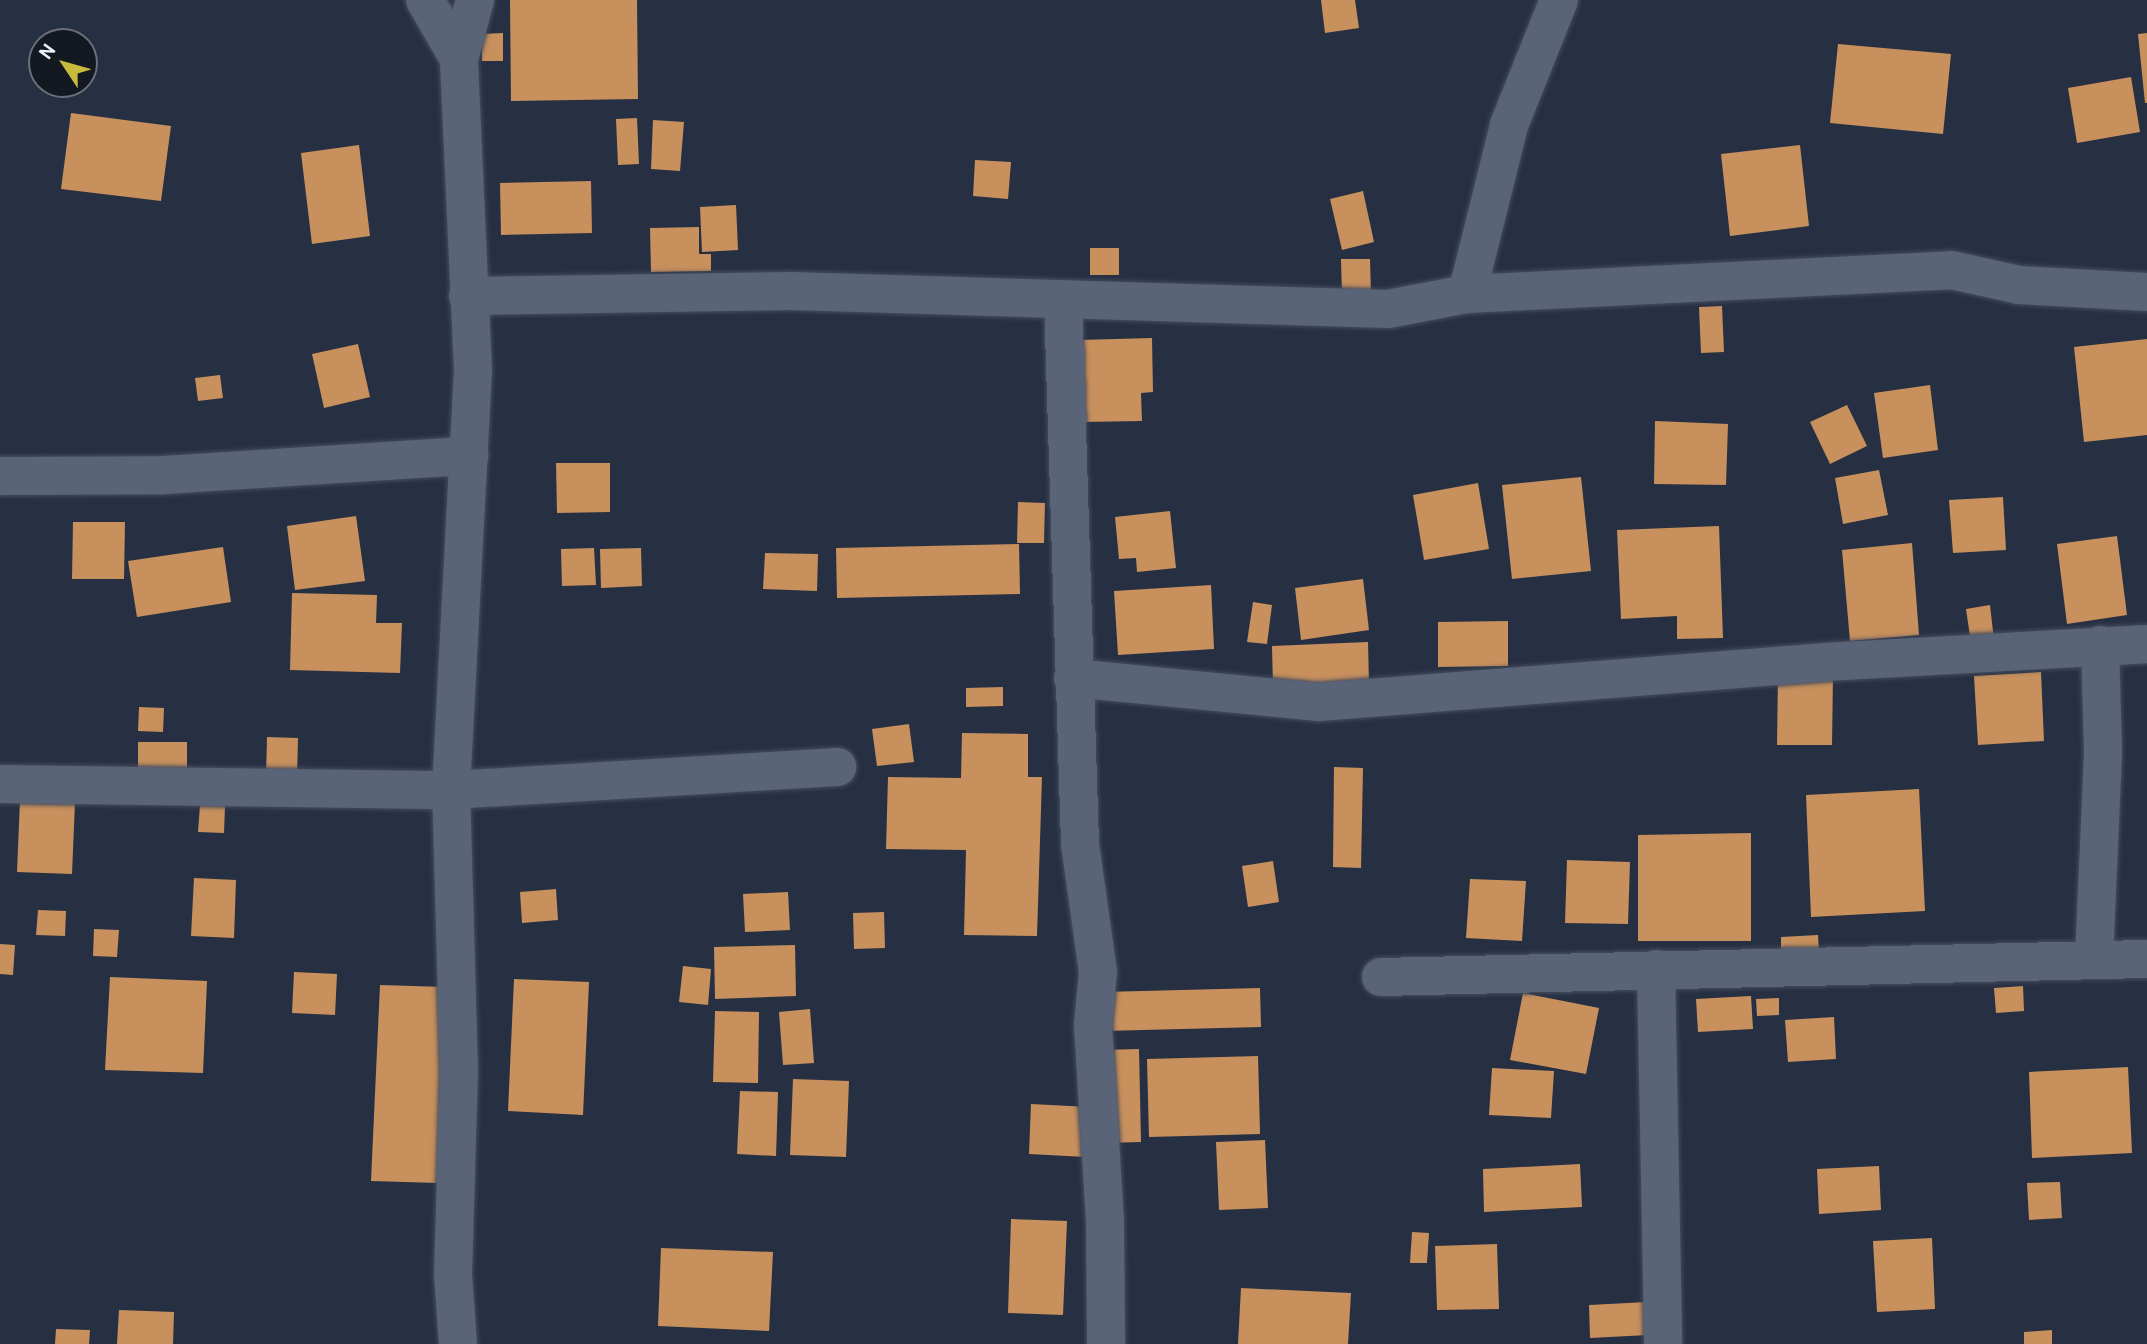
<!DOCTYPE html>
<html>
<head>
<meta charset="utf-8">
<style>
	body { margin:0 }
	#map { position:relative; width:2147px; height:1344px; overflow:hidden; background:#273043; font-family:Cabin,sans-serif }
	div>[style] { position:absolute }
	.building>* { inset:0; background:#c7905d }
	.roads { filter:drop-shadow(0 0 2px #454c5c) drop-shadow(0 0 2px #454c5c) }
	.street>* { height:38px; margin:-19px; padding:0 19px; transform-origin:19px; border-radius:19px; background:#596479 }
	span { translate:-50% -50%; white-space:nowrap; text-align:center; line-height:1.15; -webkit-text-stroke:7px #141821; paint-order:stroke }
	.north { position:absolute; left:28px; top:28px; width:70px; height:70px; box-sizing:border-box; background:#141821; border:2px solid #6a6f79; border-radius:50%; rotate:306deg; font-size:19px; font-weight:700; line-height:28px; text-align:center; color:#ebf2fe }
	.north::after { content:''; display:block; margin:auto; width:24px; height:32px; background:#c8bb3b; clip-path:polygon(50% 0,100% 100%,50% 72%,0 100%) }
</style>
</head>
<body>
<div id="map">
	<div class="building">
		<div style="clip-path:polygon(510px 0,637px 0,638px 99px,511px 101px)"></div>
		<div style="clip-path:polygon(1321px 0,1355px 0,1359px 28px,1325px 33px)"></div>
		<div style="clip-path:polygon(503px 33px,503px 61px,482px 61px,482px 34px)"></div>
		<div style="clip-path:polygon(2147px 33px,2147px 103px,2145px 103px,2138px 34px)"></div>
		<div style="clip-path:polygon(1838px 44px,1951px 54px,1943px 134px,1830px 123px)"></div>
		<div style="clip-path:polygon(2131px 77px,2140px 132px,2077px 143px,2068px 88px)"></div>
		<div style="clip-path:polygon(71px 113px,171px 126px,161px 201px,61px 189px)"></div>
		<div style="clip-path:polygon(637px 118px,639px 164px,618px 165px,616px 119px)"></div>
		<div style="clip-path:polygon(653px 120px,684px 122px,680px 171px,651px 169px)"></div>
		<div style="clip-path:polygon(359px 145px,370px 236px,312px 244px,301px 153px)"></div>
		<div style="clip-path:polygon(1800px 145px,1809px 226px,1730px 236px,1721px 154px)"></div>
		<div style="clip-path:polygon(975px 160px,1011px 162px,1008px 199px,973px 196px)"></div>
		<div style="clip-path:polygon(591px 181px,592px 233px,501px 235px,500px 183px)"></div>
		<div style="clip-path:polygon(1363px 191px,1374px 242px,1342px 250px,1330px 199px)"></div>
		<div style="clip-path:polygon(736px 205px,738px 250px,702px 252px,700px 207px)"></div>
		<div style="clip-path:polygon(699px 227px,699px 254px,711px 254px,711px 271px,651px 272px,650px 228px)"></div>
		<div style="clip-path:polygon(1090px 248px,1119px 248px,1119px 275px,1090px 275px)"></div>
		<div style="clip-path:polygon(1341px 259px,1370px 259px,1371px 295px,1342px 295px)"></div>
		<div style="clip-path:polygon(1722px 306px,1724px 352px,1701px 353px,1699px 307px)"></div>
		<div style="clip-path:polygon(1152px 338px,1153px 392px,1141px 393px,1142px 421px,1082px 422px,1079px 340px)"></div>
		<div style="clip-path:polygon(2147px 339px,2147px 435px,2084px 442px,2074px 347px)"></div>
		<div style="clip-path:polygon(358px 344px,370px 397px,324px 408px,312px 354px)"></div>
		<div style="clip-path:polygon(220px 375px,223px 398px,198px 401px,195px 378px)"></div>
		<div style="clip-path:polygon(1930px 385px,1938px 450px,1883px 458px,1874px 393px)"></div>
		<div style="clip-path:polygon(1847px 405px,1867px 446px,1830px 464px,1810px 422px)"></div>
		<div style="clip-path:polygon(1655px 421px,1728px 424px,1726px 485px,1654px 484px)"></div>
		<div style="clip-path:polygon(556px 463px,610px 463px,610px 512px,557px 513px)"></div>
		<div style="clip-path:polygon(1879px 470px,1888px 515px,1843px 524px,1835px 478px)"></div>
		<div style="clip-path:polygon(1581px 477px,1591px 571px,1512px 579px,1502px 485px)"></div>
		<div style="clip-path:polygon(1478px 483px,1489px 549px,1424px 560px,1413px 495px)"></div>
		<div style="clip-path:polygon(2003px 497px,2006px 550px,1953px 553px,1949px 500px)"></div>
		<div style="clip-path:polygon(1018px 502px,1045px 503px,1044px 543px,1017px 543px)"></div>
		<div style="clip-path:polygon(1170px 511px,1176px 568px,1137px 572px,1136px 558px,1119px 559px,1115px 517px)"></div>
		<div style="clip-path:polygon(356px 516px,365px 581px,295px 590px,287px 526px)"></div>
		<div style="clip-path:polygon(73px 522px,125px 522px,124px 579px,72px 579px)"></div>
		<div style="clip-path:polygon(1719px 526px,1723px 638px,1677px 639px,1677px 616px,1621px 619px,1617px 530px)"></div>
		<div style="clip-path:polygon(2117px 536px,2127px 615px,2067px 624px,2057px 544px)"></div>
		<div style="clip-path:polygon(1912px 543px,1919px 635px,1850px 641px,1842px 550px)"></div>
		<div style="clip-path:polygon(1019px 544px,1020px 594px,837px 598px,836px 548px)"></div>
		<div style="clip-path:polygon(223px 547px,231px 602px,137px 617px,128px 561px)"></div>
		<div style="clip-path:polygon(594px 548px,596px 585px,562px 586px,561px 549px)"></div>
		<div style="clip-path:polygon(641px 548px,642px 586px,601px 588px,600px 549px)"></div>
		<div style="clip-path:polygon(765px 553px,818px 554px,817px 591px,763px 589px)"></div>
		<div style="clip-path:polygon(1363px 579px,1369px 630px,1301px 640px,1295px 588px)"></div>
		<div style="clip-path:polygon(1211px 585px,1214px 649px,1118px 655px,1114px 591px)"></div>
		<div style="clip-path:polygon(292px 593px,377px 595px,376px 623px,402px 623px,400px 673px,290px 670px)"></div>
		<div style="clip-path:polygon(1253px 602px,1272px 605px,1267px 644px,1247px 642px)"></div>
		<div style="clip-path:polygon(1990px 605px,1994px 640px,1971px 643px,1966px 609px)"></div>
		<div style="clip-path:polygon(1508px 621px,1508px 666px,1438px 667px,1438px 622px)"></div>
		<div style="clip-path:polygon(1368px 642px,1369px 685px,1273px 688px,1272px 646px)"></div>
		<div style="clip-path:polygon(2041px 672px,2044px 741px,1978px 745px,1974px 676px)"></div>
		<div style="clip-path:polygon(1778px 673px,1833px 673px,1832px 745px,1777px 745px)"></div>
		<div style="clip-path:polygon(1003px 687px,1003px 706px,966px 707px,966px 688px)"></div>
		<div style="clip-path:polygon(139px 707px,164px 708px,163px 732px,138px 731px)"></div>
		<div style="clip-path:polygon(909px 724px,914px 762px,877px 766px,872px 729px)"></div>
		<div style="clip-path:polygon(962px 733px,1028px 734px,1028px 777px,1042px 777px,1037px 936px,964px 935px,966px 850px,886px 849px,888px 777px,961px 778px)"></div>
		<div style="clip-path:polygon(267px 737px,298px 738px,297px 777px,266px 777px)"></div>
		<div style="clip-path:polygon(138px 742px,187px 742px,187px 769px,138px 769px)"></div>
		<div style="clip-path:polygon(1334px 767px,1363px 768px,1361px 868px,1333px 867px)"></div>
		<div style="clip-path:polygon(1919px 789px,1925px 911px,1811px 917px,1806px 795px)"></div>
		<div style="clip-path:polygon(20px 800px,75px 802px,72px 874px,17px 872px)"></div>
		<div style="clip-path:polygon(200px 805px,225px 806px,224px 833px,198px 832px)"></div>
		<div style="clip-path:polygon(1751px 833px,1751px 941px,1638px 941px,1638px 835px)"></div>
		<div style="clip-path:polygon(1567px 860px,1630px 862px,1628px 924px,1565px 923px)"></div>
		<div style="clip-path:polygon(1273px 861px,1279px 902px,1248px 907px,1242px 866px)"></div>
		<div style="clip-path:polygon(194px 878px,236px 880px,234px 938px,191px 936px)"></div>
		<div style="clip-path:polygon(1470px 879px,1526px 881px,1522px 941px,1466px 938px)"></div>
		<div style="clip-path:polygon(556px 889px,558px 920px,522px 923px,520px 892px)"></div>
		<div style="clip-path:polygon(788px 892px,790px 930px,745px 932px,743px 894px)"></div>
		<div style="clip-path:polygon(38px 910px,66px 911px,65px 936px,36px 935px)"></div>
		<div style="clip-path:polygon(884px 912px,885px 948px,854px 949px,853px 913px)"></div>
		<div style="clip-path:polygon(94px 929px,119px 930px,117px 957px,93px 956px)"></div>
		<div style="clip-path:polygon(1818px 935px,1819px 953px,1781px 955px,1781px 937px)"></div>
		<div style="clip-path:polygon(0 944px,15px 945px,13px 975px,0 974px)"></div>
		<div style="clip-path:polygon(795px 945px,796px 996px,715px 999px,714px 947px)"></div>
		<div style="clip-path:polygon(683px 966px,711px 969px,708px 1005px,679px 1002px)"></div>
		<div style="clip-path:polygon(294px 972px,337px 974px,335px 1015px,292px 1013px)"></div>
		<div style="clip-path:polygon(110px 977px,207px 981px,203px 1073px,105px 1070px)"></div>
		<div style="clip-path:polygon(514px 979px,589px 982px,583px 1115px,508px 1111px)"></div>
		<div style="clip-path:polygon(380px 985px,446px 987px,438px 1183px,371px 1181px)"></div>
		<div style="clip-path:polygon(2023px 986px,2024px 1011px,1996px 1013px,1994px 988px)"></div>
		<div style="clip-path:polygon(1260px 988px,1261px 1027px,1104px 1031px,1103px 992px)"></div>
		<div style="clip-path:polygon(1523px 993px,1599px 1008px,1586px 1074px,1510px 1060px)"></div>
		<div style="clip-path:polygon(1751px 996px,1753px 1029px,1698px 1032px,1696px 999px)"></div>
		<div style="clip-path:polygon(1779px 998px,1779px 1015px,1757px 1016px,1756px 999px)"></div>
		<div style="clip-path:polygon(810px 1009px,814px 1063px,783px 1065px,779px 1012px)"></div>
		<div style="clip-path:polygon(715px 1011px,759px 1012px,758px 1083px,713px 1082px)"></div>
		<div style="clip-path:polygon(1834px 1017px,1836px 1059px,1788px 1062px,1785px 1020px)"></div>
		<div style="clip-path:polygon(1139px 1049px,1141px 1142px,1103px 1143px,1102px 1050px)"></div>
		<div style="clip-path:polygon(1258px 1056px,1260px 1134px,1149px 1137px,1147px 1059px)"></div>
		<div style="clip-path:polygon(2128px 1067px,2132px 1153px,2032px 1158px,2029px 1072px)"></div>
		<div style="clip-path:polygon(1492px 1068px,1554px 1071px,1551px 1118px,1489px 1115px)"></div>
		<div style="clip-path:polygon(793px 1079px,849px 1081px,846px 1157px,790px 1155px)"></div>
		<div style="clip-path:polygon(740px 1091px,778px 1092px,776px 1156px,737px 1154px)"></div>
		<div style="clip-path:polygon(1031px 1104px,1089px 1107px,1086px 1157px,1029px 1154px)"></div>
		<div style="clip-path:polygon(1265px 1140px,1268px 1208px,1219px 1210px,1216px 1142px)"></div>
		<div style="clip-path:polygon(1580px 1164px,1582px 1207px,1484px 1212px,1483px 1169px)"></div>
		<div style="clip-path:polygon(1879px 1166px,1881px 1210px,1819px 1214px,1817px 1169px)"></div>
		<div style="clip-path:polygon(2060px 1182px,2062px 1218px,2029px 1220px,2027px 1183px)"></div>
		<div style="clip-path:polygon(1011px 1219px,1067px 1221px,1063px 1315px,1008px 1313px)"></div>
		<div style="clip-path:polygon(1412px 1232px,1429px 1233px,1427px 1263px,1410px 1263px)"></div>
		<div style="clip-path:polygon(1932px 1238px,1935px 1309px,1877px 1312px,1873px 1241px)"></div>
		<div style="clip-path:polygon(1497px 1244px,1499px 1309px,1437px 1310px,1435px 1246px)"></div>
		<div style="clip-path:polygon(661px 1248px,773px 1252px,769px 1331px,658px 1326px)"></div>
		<div style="clip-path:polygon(1241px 1288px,1351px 1293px,1348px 1344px,1238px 1344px)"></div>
		<div style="clip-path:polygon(1647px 1302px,1648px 1335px,1590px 1338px,1589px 1305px)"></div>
		<div style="clip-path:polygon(119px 1310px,174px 1312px,173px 1344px,117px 1344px)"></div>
		<div style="clip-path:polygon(56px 1329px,90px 1330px,89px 1344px,55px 1344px)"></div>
		<div style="clip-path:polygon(2052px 1330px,2052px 1344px,2024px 1344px,2024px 1332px)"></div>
	</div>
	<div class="roads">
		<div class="street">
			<div style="left:425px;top:0;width:68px;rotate:60deg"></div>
			<div style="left:1467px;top:294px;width:174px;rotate:-76deg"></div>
			<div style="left:1509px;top:125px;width:135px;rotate:-68.2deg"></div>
			<div style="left:468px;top:296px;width:323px;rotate:-0.9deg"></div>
			<div style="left:791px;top:291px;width:597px;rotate:1.73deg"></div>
			<div style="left:1388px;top:309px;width:80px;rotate:-10.8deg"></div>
			<div style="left:1467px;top:294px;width:485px;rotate:-2.8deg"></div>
			<div style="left:1951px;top:270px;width:70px;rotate:12.4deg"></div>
			<div style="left:2019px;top:285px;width:128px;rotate:3.1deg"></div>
			<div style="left:1063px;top:300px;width:544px;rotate:88.21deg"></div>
			<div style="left:1080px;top:844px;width:129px;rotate:82deg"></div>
			<div style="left:1098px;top:972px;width:53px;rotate:95.4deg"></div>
			<div style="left:1093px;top:1025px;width:196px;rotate:86.5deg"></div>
			<div style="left:1105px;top:1221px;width:123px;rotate:89.5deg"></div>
			<div style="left:0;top:476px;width:164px;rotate:-0.3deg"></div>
			<div style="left:164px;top:475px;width:306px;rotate:-3.6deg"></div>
			<div style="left:1073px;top:678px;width:247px;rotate:5.6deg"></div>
			<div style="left:1319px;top:702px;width:509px;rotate:-4.51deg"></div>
			<div style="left:1826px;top:662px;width:322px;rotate:-3.2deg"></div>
			<div style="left:0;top:784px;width:451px;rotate:0.8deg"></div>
			<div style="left:451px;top:790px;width:387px;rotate:-3.4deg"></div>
			<div style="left:2094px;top:960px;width:208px;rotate:-87.5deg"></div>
			<div style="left:2103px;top:752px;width:107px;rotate:-91.6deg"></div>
			<div style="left:1656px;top:969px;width:375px;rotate:88.9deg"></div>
			<div style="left:1381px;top:977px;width:766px;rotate:-1.35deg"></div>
			<div style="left:458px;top:1344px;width:70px;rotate:-94.1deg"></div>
			<div style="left:453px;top:1274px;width:202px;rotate:-88.3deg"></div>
			<div style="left:459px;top:1072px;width:282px;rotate:-91.6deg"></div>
			<div style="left:451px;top:790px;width:421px;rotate:-87deg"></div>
			<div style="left:473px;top:370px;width:311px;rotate:-92.6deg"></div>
			<div style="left:459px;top:59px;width:61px;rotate:-74.8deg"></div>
		</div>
	</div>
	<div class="north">N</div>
</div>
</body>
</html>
